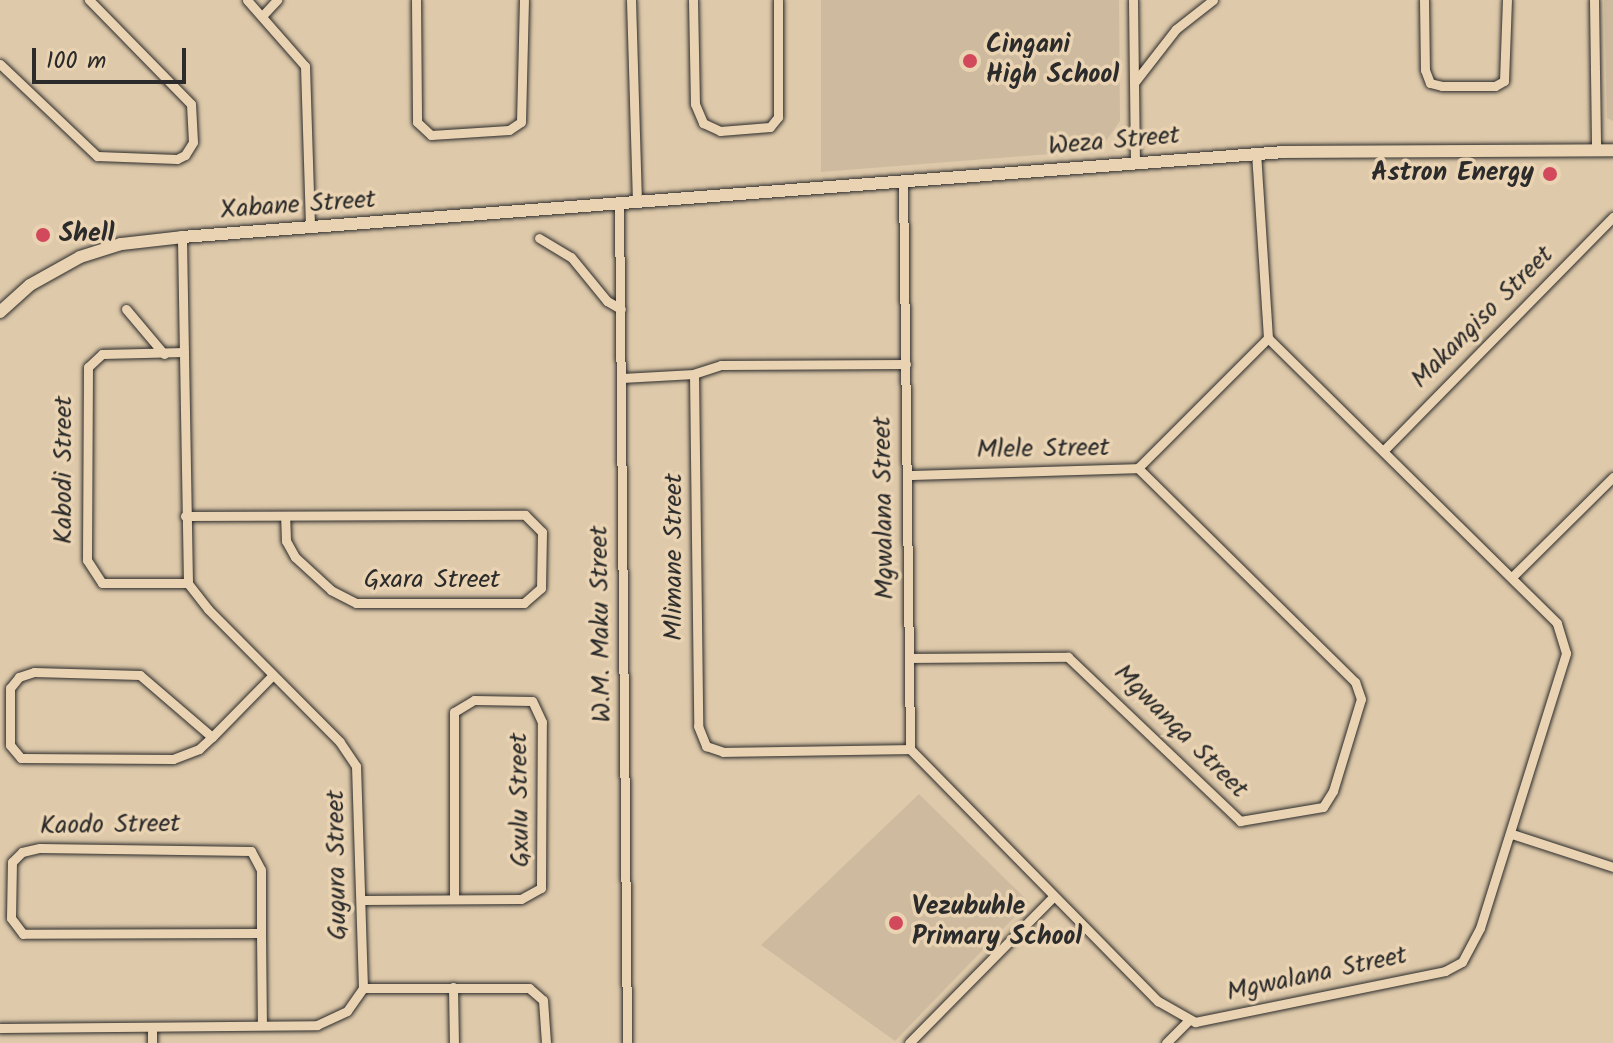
<!DOCTYPE html>
<html>
<head>
<meta charset="utf-8">
<style>
	body { margin:0 }
	#map { position:relative; width:1613px; height:1043px; overflow:hidden; background:#dec9aa; font-family:Kalam,sans-serif }
	div>[style] { position:absolute }
	.built>* { inset:0; background:#cebb9f }
	.roads { filter:drop-shadow(0 0 2px #2b2b2b) drop-shadow(0 0 2px #2b2b2b) }
	.street>* { height:9px; margin:-4.5px; padding:0 4.5px; transform-origin:4.5px; border-radius:4.5px; background:#e9d3b2 }
	.secondary>* { height:12px; margin:-6px; padding:0 6px; transform-origin:6px; border-radius:6px; background:#e9d3b2 }
	.dots>* { width:22px; height:22px; translate:-50% -50%; box-sizing:border-box; border:4px solid #e9d3b2; border-radius:50% }
	span { translate:-50% -50%; white-space:nowrap; text-align:center; line-height:1.15; -webkit-text-stroke:7px #e9d3b2; paint-order:stroke }
	.poi-label { font-size:26px; color:#2b2b2b; font-weight:700 }
	.left { translate:0 -50%; text-align:left }
	.right { translate:-100% -50%; text-align:right }
	.street-label { font-size:26px; color:#2b2b2b }
	.scale { position:absolute; left:32px; top:48px; width:154px; height:36px; box-sizing:border-box; border:4px solid #2b2b2b; border-top:0; padding-left:10px; font-size:24px; line-height:28px; white-space:nowrap; color:#2b2b2b; -webkit-text-stroke:6px #e9d3b2; paint-order:stroke }
</style>
</head>
<body>
<div id="map">
	<div class="built">
		<div style="clip-path:polygon(821px 0,1119px 0,1120px 121px,1106px 141px,1088px 151px,821px 172px)"></div>
		<div style="clip-path:polygon(1604px 0,1613px 0,1613px 121px,1607px 118px)"></div>
		<div style="clip-path:polygon(919px 794px,1029px 902px,895px 1041px,761px 945px)"></div>
	</div>
	<div class="roads">
		<div class="street">
			<div style="left:247px;top:0;width:88px;rotate:48.7deg"></div>
			<div style="left:305px;top:66px;width:162px;rotate:88.2deg"></div>
			<div style="left:416px;top:0;width:122px;rotate:89.5deg"></div>
			<div style="left:417px;top:122px;width:19px;rotate:43deg"></div>
			<div style="left:431px;top:135px;width:78px;rotate:-3.7deg"></div>
			<div style="left:509px;top:130px;width:14px;rotate:-34deg"></div>
			<div style="left:521px;top:122px;width:122px;rotate:-88.6deg"></div>
			<div style="left:631px;top:0;width:202px;rotate:88.3deg"></div>
			<div style="left:693px;top:0;width:104px;rotate:88.9deg"></div>
			<div style="left:695px;top:104px;width:21px;rotate:67deg"></div>
			<div style="left:703px;top:123px;width:19px;rotate:25deg"></div>
			<div style="left:720px;top:131px;width:50px;rotate:-4.6deg"></div>
			<div style="left:770px;top:127px;width:13px;rotate:-51deg"></div>
			<div style="left:778px;top:117px;width:117px;rotate:-90deg"></div>
			<div style="left:1133px;top:0;width:162px;rotate:89.3deg"></div>
			<div style="left:1424px;top:0;width:70px;rotate:89.2deg"></div>
			<div style="left:1425px;top:70px;width:14px;rotate:69deg"></div>
			<div style="left:1430px;top:83px;width:12px;rotate:14deg"></div>
			<div style="left:1442px;top:86px;width:53px"></div>
			<div style="left:1495px;top:86px;width:10px;rotate:-29deg"></div>
			<div style="left:1504px;top:81px;width:81px;rotate:-87.9deg"></div>
			<div style="left:1594px;top:0;width:149px;rotate:89.2deg"></div>
			<div style="left:263px;top:15px;width:21px;rotate:-47deg"></div>
			<div style="left:0;top:64px;width:134px;rotate:43.5deg"></div>
			<div style="left:97px;top:156px;width:80px;rotate:2.1deg"></div>
			<div style="left:177px;top:159px;width:9px;rotate:-27deg"></div>
			<div style="left:185px;top:155px;width:15px;rotate:-58deg"></div>
			<div style="left:193px;top:142px;width:38px;rotate:-93deg"></div>
			<div style="left:191px;top:104px;width:146px;rotate:-134.4deg"></div>
			<div style="left:1134px;top:83px;width:68px;rotate:-52.1deg"></div>
			<div style="left:1176px;top:29px;width:47px;rotate:-38.1deg"></div>
			<div style="left:903px;top:181px;width:568px;rotate:89.29deg"></div>
			<div style="left:910px;top:749px;width:354px;rotate:45.5deg"></div>
			<div style="left:1158px;top:1001px;width:43px;rotate:29.6deg"></div>
			<div style="left:1195px;top:1022px;width:255px;rotate:-11.5deg"></div>
			<div style="left:1445px;top:971px;width:19px;rotate:-28deg"></div>
			<div style="left:1462px;top:962px;width:38px;rotate:-62deg"></div>
			<div style="left:1480px;top:928px;width:288px;rotate:-72.6deg"></div>
			<div style="left:1566px;top:653px;width:31px;rotate:-107deg"></div>
			<div style="left:1557px;top:623px;width:406px;rotate:-135.4deg"></div>
			<div style="left:1268px;top:338px;width:184px;rotate:-93.7deg"></div>
			<div style="left:619px;top:204px;width:839px;rotate:89.45deg"></div>
			<div style="left:539px;top:238px;width:37px;rotate:31deg"></div>
			<div style="left:571px;top:257px;width:57px;rotate:50.7deg"></div>
			<div style="left:607px;top:301px;width:16px;rotate:30deg"></div>
			<div style="left:126px;top:309px;width:59px;rotate:49.8deg"></div>
			<div style="left:184px;top:352px;width:82px;rotate:178.6deg"></div>
			<div style="left:102px;top:354px;width:19px;rotate:137deg"></div>
			<div style="left:88px;top:367px;width:193px;rotate:90.3deg"></div>
			<div style="left:87px;top:560px;width:27px;rotate:57deg"></div>
			<div style="left:102px;top:583px;width:86px"></div>
			<div style="left:906px;top:364px;width:185px;rotate:179.7deg"></div>
			<div style="left:721px;top:365px;width:28px;rotate:162deg"></div>
			<div style="left:694px;top:374px;width:352px;rotate:89.3deg"></div>
			<div style="left:698px;top:726px;width:22px;rotate:68deg"></div>
			<div style="left:706px;top:746px;width:18px;rotate:19deg"></div>
			<div style="left:723px;top:752px;width:187px;rotate:-0.9deg"></div>
			<div style="left:622px;top:378px;width:72px;rotate:-3.2deg"></div>
			<div style="left:1384px;top:450px;width:327px;rotate:-45.5deg"></div>
			<div style="left:908px;top:475px;width:230px;rotate:-1.7deg"></div>
			<div style="left:1138px;top:468px;width:184px;rotate:-45deg"></div>
			<div style="left:185px;top:516px;width:340px;rotate:-0.2deg"></div>
			<div style="left:525px;top:515px;width:24px;rotate:45deg"></div>
			<div style="left:542px;top:532px;width:56px;rotate:91deg"></div>
			<div style="left:541px;top:588px;width:23px;rotate:139deg"></div>
			<div style="left:524px;top:603px;width:168px;rotate:180deg"></div>
			<div style="left:356px;top:603px;width:28px;rotate:-153deg"></div>
			<div style="left:331px;top:590px;width:49px;rotate:-137.5deg"></div>
			<div style="left:295px;top:557px;width:18px;rotate:-119deg"></div>
			<div style="left:286px;top:541px;width:25px;rotate:-92deg"></div>
			<div style="left:1512px;top:577px;width:142px;rotate:-44.7deg"></div>
			<div style="left:909px;top:658px;width:159px;rotate:-0.4deg"></div>
			<div style="left:1068px;top:657px;width:238px;rotate:43.6deg"></div>
			<div style="left:1240px;top:821px;width:84px;rotate:-9.6deg"></div>
			<div style="left:1323px;top:807px;width:19px;rotate:-58deg"></div>
			<div style="left:1333px;top:791px;width:96px;rotate:-73.1deg"></div>
			<div style="left:1361px;top:699px;width:18px;rotate:-109deg"></div>
			<div style="left:1355px;top:682px;width:305px;rotate:-135.4deg"></div>
			<div style="left:212px;top:737px;width:95px;rotate:-139.3deg"></div>
			<div style="left:140px;top:675px;width:106px;rotate:-178.4deg"></div>
			<div style="left:34px;top:672px;width:16px;rotate:162deg"></div>
			<div style="left:19px;top:677px;width:14px;rotate:129deg"></div>
			<div style="left:10px;top:688px;width:57px;rotate:90deg"></div>
			<div style="left:10px;top:745px;width:17px;rotate:50deg"></div>
			<div style="left:21px;top:758px;width:152px;rotate:0.4deg"></div>
			<div style="left:173px;top:759px;width:28px;rotate:-21deg"></div>
			<div style="left:199px;top:749px;width:18px;rotate:-43deg"></div>
			<div style="left:212px;top:737px;width:87px;rotate:-45.5deg"></div>
			<div style="left:1512px;top:834px;width:106px;rotate:18.1deg"></div>
			<div style="left:362px;top:900px;width:159px;rotate:-0.4deg"></div>
			<div style="left:521px;top:899px;width:23px;rotate:-29deg"></div>
			<div style="left:541px;top:888px;width:166px;rotate:-89.7deg"></div>
			<div style="left:542px;top:722px;width:23px;rotate:-115deg"></div>
			<div style="left:532px;top:701px;width:58px;rotate:-179deg"></div>
			<div style="left:474px;top:700px;width:23px;rotate:149deg"></div>
			<div style="left:454px;top:712px;width:187px;rotate:90deg"></div>
			<div style="left:261px;top:933px;width:238px;rotate:179.8deg"></div>
			<div style="left:23px;top:934px;width:20px;rotate:-127deg"></div>
			<div style="left:11px;top:918px;width:56px;rotate:-89deg"></div>
			<div style="left:12px;top:862px;width:14px;rotate:-45deg"></div>
			<div style="left:22px;top:852px;width:18px;rotate:-13deg"></div>
			<div style="left:40px;top:848px;width:211px;rotate:0.8deg"></div>
			<div style="left:251px;top:851px;width:21px;rotate:62deg"></div>
			<div style="left:261px;top:870px;width:63px;rotate:90deg"></div>
			<div style="left:261px;top:933px;width:92px;rotate:89.4deg"></div>
			<div style="left:453px;top:987px;width:56px;rotate:89deg"></div>
			<div style="left:363px;top:988px;width:166px"></div>
			<div style="left:529px;top:988px;width:18px;rotate:41deg"></div>
			<div style="left:543px;top:1000px;width:43px;rotate:86deg"></div>
			<div style="left:152px;top:1027px;width:16px;rotate:90deg"></div>
			<div style="left:0;top:1028px;width:317px;rotate:-0.5deg"></div>
			<div style="left:317px;top:1025px;width:33px;rotate:-25deg"></div>
			<div style="left:347px;top:1011px;width:28px;rotate:-55deg"></div>
			<div style="left:363px;top:988px;width:222px;rotate:-91.8deg"></div>
			<div style="left:356px;top:766px;width:29px;rotate:-124deg"></div>
			<div style="left:340px;top:742px;width:187px;rotate:-134.8deg"></div>
			<div style="left:208px;top:609px;width:33px;rotate:-128deg"></div>
			<div style="left:188px;top:583px;width:346px;rotate:-91deg"></div>
			<div style="left:909px;top:1043px;width:205px;rotate:-45.4deg"></div>
			<div style="left:1166px;top:1043px;width:30px;rotate:-45deg"></div>
		</div>
		<div class="secondary">
			<div style="left:0;top:312px;width:40px;rotate:-42deg"></div>
			<div style="left:30px;top:285px;width:57px;rotate:-29.2deg"></div>
			<div style="left:80px;top:257px;width:43px;rotate:-17.6deg"></div>
			<div style="left:121px;top:244px;width:61px;rotate:-6.5deg"></div>
			<div style="left:182px;top:237px;width:1104px;rotate:-4.41deg"></div>
			<div style="left:1283px;top:152px;width:330px;rotate:-0.3deg"></div>
		</div>
	</div>
	<div class="dots">
		<div style="left:970px;top:61px;background:#d1495b"></div>
		<div style="left:1550px;top:174px;background:#d1495b"></div>
		<div style="left:43px;top:235px;background:#d1495b"></div>
		<div style="left:896px;top:923px;background:#d1495b"></div>
	</div>
	<div class="poi-label">
		<span class="left" style="left:986px;top:61px">Cingani<br>High School</span>
		<span class="right" style="left:1534px;top:174px">Astron Energy</span>
		<span class="left" style="left:59px;top:235px">Shell</span>
		<span class="left" style="left:912px;top:923px">Vezubuhle<br>Primary School</span>
	</div>
	<div class="street-label">
		<span style="left:1114px;top:142px;rotate:-5deg">Weza Street</span>
		<span style="left:298px;top:206px;rotate:-4deg">Xabane Street</span>
		<span style="left:1483px;top:318px;rotate:-45deg">Makangiso Street</span>
		<span style="left:1043px;top:450px;rotate:-1deg">Mlele Street</span>
		<span style="left:65px;top:470px;rotate:-90deg">Kabodi Street</span>
		<span style="left:885px;top:508px;rotate:-91deg">Mgwalana Street</span>
		<span style="left:675px;top:557px;rotate:-90deg">Mlimane Street</span>
		<span style="left:432px;top:581px">Gxara Street</span>
		<span style="left:602px;top:624px;rotate:-91deg">W.M. Maku Street</span>
		<span style="left:1180px;top:732px;rotate:45deg">Mgwanqa Street</span>
		<span style="left:521px;top:800px;rotate:-91deg">Gxulu Street</span>
		<span style="left:110px;top:826px;rotate:-1deg">Kaodo Street</span>
		<span style="left:338px;top:865px;rotate:-91deg">Gugura Street</span>
		<span style="left:1317px;top:975px;rotate:-12deg">Mgwalana Street</span>
	</div>
	<div class="scale">100 m</div>
</div>
</body>
</html>
